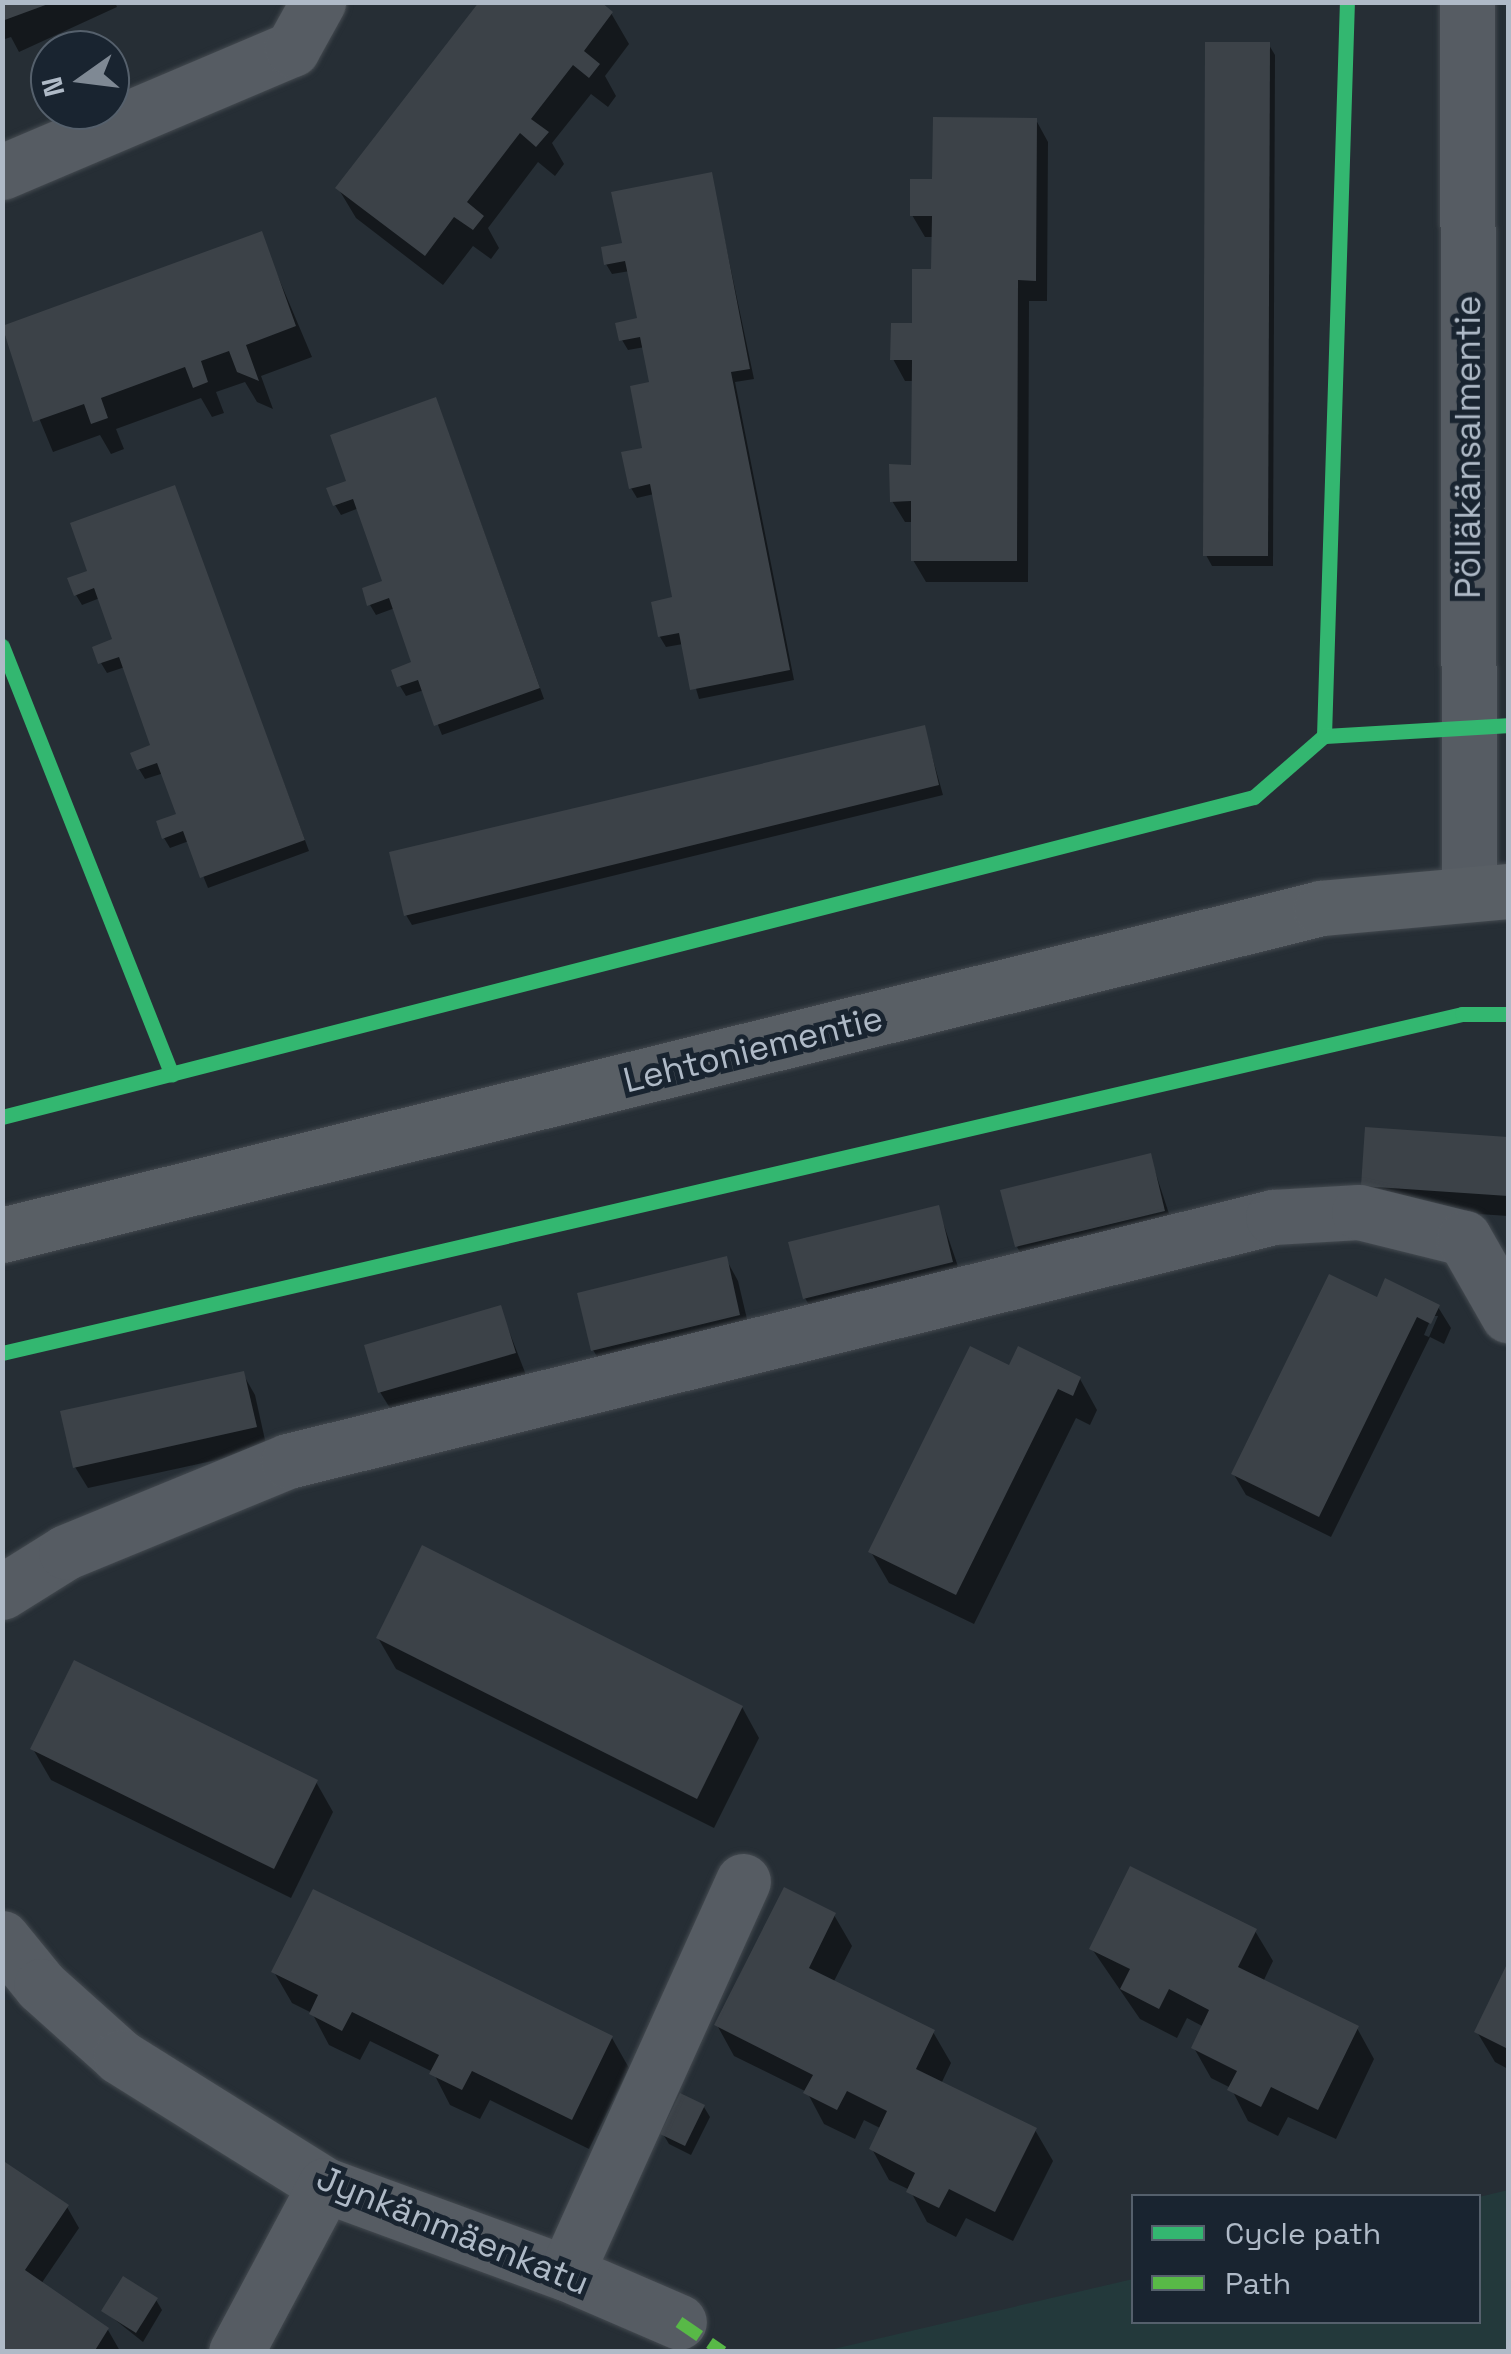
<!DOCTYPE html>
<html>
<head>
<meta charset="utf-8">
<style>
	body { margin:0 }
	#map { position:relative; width:1511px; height:2354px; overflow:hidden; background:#262e35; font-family:"Space Grotesk",sans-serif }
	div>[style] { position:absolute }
	.green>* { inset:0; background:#23393b }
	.shadow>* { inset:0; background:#0007 }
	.building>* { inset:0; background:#3c4248 }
	.roads { filter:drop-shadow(0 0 2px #444a50) drop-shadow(0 0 2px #444a50) }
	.minor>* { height:55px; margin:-27.5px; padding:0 27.5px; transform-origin:27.5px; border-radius:27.5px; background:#565c63 }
	.major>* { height:55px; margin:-27.5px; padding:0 27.5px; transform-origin:27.5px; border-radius:27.5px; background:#595f65 }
	.quiet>* { height:12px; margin-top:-6px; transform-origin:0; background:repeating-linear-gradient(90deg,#58b947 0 25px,transparent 0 37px) }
	.cycleway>* { height:15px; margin:-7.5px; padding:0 7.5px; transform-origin:7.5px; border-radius:7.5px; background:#33b770 }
	span { translate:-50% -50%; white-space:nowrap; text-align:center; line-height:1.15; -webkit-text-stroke:10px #192430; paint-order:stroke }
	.street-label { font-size:35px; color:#afbac7 }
	.frame { position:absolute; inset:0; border:5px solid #afbac7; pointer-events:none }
	.legend { position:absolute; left:1131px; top:2194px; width:350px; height:130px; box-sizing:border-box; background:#192430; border:2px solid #55606c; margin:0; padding:12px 18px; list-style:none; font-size:30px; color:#afbac7 }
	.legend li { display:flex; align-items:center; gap:20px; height:50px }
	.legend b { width:50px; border:2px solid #55606c }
	.north { position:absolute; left:30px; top:30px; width:100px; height:100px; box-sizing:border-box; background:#192430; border:2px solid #55606c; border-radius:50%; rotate:256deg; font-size:28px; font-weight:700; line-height:40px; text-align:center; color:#afbac7 }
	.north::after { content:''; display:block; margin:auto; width:35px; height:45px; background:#7f8994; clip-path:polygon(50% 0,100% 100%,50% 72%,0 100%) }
</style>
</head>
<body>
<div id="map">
	<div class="green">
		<div style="clip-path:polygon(1508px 2190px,1508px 2351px,825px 2351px,1133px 2279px,1134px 2322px,1478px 2322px,1479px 2197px)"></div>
	</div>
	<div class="shadow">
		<div style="clip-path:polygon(2px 2px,115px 2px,117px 7px,19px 52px,11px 37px,2px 40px)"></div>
		<div style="clip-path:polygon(611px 13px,629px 44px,605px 76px,616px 96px,608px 107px,591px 94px,552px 143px,564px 164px,555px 176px,538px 162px,488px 228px,499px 248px,491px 259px,473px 246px,443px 285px,356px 218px,338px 188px)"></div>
		<div style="clip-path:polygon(1269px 45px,1275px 55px,1273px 566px,1212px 566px,1206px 555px)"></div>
		<div style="clip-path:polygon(1036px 120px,1048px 142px,1047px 301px,1029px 301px,1028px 582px,926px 582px,913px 560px,913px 522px,905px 522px,892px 501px,914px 467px,915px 381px,905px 381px,893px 359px,914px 326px,934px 272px,934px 237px,925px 237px,912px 215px,935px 182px)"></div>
		<div style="clip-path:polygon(711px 175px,754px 379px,735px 382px,794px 680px,699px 699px,683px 644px,666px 647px,660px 637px,675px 599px,654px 494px,637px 498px,631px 488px,645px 450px,652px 384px,645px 347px,628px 350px,622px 340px,640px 320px,630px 271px,612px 274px,606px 264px)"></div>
		<div style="clip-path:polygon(260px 234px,312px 357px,261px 376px,273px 409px,257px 402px,245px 382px,216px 392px,224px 413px,212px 417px,201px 398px,116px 429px,124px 449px,111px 454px,100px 435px,53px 452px,2px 328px)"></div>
		<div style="clip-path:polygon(440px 410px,544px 699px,442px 735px,424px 690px,406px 696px,400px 686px,414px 664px,395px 608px,376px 615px,370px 605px,385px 583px,359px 508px,341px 515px,335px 505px,349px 483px)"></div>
		<div style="clip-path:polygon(174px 488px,309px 851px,208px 888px,189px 841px,170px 848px,164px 838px,179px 816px,164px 773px,145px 779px,139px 769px,154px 747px,125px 667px,107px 673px,101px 663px,115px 641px,100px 598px,82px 605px,76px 595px)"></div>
		<div style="clip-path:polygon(924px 728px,943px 795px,412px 925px,406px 915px)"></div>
		<div style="clip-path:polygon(1367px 1130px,1508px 1139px,1508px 1216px,1376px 1207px,1364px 1186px)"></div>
		<div style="clip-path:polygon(1150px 1156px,1175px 1232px,1029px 1268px,1017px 1247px)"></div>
		<div style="clip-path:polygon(938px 1208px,964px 1284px,818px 1320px,805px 1298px)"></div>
		<div style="clip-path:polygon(726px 1259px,738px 1281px,751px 1336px,606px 1371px,593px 1350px)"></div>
		<div style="clip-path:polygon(evenodd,1378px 1301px,1438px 1307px,1451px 1328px,1444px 1344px,1430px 1337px,1331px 1537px,1246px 1495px,1233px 1473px,1378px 1301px,1432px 1316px,1438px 1316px,1429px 1337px,1424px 1335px,1432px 1316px)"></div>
		<div style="clip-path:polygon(500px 1308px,526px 1375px,393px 1413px,380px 1392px)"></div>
		<div style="clip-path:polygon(1011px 1368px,1080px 1379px,1097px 1410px,1090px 1425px,1076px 1418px,974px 1624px,889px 1583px,871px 1552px)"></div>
		<div style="clip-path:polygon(243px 1374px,255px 1395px,267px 1449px,88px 1488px,75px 1467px)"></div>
		<div style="clip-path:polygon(378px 1638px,742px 1707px,759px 1738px,714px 1828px,396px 1669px)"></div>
		<div style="clip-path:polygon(33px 1749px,316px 1782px,333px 1812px,291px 1898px,51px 1780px)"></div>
		<div style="clip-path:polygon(834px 1915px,852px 1946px,833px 1983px,933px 2032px,951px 2063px,941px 2084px,1035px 2130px,1053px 2161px,1013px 2241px,966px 2218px,956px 2237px,927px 2222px,910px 2190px,889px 2180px,872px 2149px,882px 2129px,864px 2120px,855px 2139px,824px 2124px,807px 2092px,734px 2056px,717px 2025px)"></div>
		<div style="clip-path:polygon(1255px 1931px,1273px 1961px,1263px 1982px,1357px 2028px,1374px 2059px,1336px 2139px,1288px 2117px,1278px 2136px,1248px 2121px,1231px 2088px,1211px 2078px,1194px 2048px,1204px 2027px,1187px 2018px,1177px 2038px,1140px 2019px,1092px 1949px)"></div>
		<div style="clip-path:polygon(1508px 1968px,1508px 2069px,1495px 2062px,1477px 2032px)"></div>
		<div style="clip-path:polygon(274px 1972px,612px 2038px,629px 2068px,589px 2149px,490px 2100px,480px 2119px,450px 2105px,433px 2072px,370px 2041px,360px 2060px,329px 2045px,312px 2013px,292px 2003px)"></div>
		<div style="clip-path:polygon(704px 2107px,710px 2117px,691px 2155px,669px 2144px,663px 2134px)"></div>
		<div style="clip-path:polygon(2px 2163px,67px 2207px,79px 2228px,41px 2284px,108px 2330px,120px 2351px,2px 2352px)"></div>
		<div style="clip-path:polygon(156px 2300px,162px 2310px,143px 2342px,104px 2311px)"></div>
	</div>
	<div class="building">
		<div style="clip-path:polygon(2px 2px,51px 2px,51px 3px,2px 21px)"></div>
		<div style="clip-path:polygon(479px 2px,601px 2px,613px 12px,584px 51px,600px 64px,589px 78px,573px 65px,531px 119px,549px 132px,536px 147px,520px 133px,467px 202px,484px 216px,473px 230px,454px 217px,425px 256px,335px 188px)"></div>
		<div style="clip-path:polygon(1205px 42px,1270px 42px,1268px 556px,1203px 556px)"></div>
		<div style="clip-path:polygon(933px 117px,1037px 118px,1036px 281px,1018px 280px,1017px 561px,911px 561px,911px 501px,890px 502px,889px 464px,911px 465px,912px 360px,890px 360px,891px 323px,912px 323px,912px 269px,931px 269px,932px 216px,910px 216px,910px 179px,932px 179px)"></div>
		<div style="clip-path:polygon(712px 172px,750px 369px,731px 372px,790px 670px,690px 690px,679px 633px,658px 637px,651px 602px,672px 597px,650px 484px,629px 489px,621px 452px,642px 448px,630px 386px,649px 382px,640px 337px,619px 341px,615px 323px,637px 318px,625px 261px,604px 265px,601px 247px,622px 243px,611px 192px)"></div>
		<div style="clip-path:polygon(262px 231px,296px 326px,246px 345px,259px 381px,237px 372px,229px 351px,201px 361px,208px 382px,193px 388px,185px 367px,101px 398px,108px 418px,91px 424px,84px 404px,33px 422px,2px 326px)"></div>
		<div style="clip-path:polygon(436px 397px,540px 688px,434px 726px,418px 680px,397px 687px,391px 670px,411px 662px,389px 598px,367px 606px,362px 588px,382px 581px,353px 499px,333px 506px,326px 488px,346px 481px,330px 435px)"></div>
		<div style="clip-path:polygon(175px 485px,305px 840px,200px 878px,183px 831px,162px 839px,156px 821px,176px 814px,157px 763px,137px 770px,130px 753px,150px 745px,119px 657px,98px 664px,92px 647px,112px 639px,94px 588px,74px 596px,67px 578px,87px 571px,70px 523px)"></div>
		<div style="clip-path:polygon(925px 725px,939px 785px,404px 916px,389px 852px)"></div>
		<div style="clip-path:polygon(1365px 1127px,1508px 1137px,1508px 1196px,1361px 1186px)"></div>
		<div style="clip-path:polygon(1151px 1153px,1165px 1211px,1015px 1247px,1000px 1190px)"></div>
		<div style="clip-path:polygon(939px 1205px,953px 1262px,803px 1299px,788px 1242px)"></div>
		<div style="clip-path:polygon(727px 1256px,740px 1315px,591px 1351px,577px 1293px)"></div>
		<div style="clip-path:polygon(1329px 1274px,1377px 1297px,1385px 1278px,1440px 1305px,1431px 1324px,1417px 1317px,1319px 1517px,1231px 1474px)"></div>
		<div style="clip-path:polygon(501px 1305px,516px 1353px,378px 1393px,364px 1345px)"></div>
		<div style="clip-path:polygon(970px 1346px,1009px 1365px,1018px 1346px,1081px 1377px,1073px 1396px,1058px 1389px,956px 1595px,868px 1552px)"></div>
		<div style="clip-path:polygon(244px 1371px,257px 1427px,73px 1468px,60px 1411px)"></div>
		<div style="clip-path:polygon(422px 1545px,743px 1706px,697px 1799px,376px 1638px)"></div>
		<div style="clip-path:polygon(74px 1660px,318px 1780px,274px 1869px,30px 1749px)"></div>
		<div style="clip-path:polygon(1130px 1866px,1257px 1929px,1238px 1967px,1359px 2026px,1318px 2110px,1271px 2087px,1261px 2107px,1227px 2090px,1237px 2071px,1191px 2048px,1209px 2010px,1169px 1989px,1159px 2009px,1120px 1989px,1130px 1969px,1089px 1949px)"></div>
		<div style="clip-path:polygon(784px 1887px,836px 1913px,809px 1968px,935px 2030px,916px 2069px,1037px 2128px,995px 2212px,949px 2189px,939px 2208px,906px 2192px,915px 2173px,869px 2149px,887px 2111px,847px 2091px,837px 2110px,803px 2093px,813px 2075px,714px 2025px)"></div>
		<div style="clip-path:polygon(313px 1889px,613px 2036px,572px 2120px,472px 2071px,462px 2090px,429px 2074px,439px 2055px,352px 2012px,342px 2031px,309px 2014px,318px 1995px,271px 1972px)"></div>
		<div style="clip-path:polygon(1508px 1962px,1508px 2049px,1474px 2032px)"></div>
		<div style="clip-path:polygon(680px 2093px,705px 2105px,685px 2146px,660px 2134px)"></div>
		<div style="clip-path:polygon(2px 2160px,69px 2205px,25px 2270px,109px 2328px,94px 2352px,2px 2351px)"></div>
		<div style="clip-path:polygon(123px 2276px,158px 2298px,136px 2333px,101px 2311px)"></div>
	</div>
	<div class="roads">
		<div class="minor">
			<div style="left:1467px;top:2px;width:889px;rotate:89.87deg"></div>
			<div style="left:2px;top:172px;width:315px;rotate:-23deg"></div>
			<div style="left:292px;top:49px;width:54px;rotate:-61deg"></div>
			<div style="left:2px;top:1592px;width:75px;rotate:-32deg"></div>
			<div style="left:66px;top:1552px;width:240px;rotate:-22.3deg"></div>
			<div style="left:288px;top:1461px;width:1015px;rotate:-13.91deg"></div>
			<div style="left:1273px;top:1217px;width:86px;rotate:-3.3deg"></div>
			<div style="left:1359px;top:1212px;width:108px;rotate:13.9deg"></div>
			<div style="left:1464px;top:1238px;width:89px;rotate:60.3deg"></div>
			<div style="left:2px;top:1938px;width:62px;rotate:50.9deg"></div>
			<div style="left:41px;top:1986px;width:106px;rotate:41.9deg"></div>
			<div style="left:120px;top:2057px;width:242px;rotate:32deg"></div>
			<div style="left:325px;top:2185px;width:257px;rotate:20.1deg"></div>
			<div style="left:566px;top:2273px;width:123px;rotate:23.4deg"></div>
			<div style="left:566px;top:2273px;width:430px;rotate:-65.7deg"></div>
			<div style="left:236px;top:2352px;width:189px;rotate:-61.9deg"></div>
		</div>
		<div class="major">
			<div style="left:2px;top:1235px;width:1359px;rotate:-13.92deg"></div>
			<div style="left:1321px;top:908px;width:188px;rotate:-5.2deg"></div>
		</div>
	</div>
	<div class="quiet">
		<div style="left:679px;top:2322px;width:53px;rotate:34.3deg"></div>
	</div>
	<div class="cycleway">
		<div style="left:2px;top:646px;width:461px;rotate:68.4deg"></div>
		<div style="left:1324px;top:736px;width:734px;rotate:-88.21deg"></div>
		<div style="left:2px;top:1117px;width:1292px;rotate:-14.34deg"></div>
		<div style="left:1254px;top:797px;width:93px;rotate:-41.1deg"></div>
		<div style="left:1324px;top:736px;width:184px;rotate:-3.4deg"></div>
		<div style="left:2px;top:1353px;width:1499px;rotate:-13.07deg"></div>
		<div style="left:1462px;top:1014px;width:46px"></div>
	</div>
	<div class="street-label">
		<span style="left:1468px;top:447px;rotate:-90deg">Pölläkänsalmentie</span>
		<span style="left:753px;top:1049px;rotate:-14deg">Lehtoniementie</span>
		<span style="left:453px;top:2230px;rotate:22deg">Jynkänmäenkatu</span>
	</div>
	<div class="frame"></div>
	<ul class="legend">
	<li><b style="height:12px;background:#33b770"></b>Cycle path</li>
	<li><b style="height:12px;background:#58b947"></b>Path</li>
	</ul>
	<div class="north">N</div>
</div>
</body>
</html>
